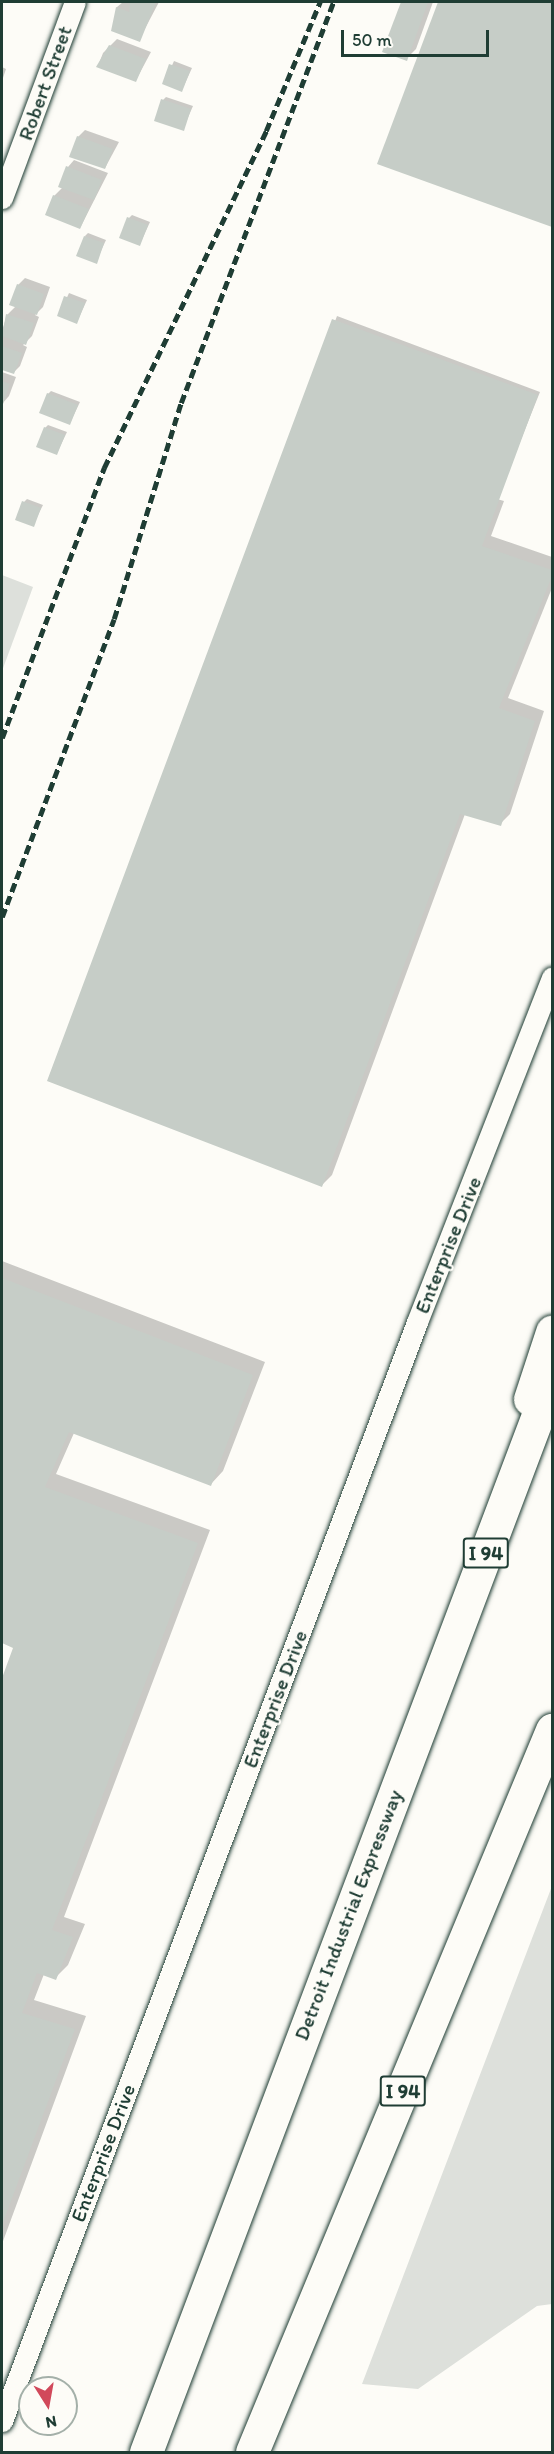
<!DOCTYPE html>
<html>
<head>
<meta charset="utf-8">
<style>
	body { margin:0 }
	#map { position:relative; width:554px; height:2454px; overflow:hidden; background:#fdfcf7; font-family:Itim,sans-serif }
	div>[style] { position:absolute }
	.green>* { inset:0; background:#dde0db }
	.shadow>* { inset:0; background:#0003 }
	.building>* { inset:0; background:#c6cdc7 }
	.roads { filter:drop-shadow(0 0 2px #1f3d34) drop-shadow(0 0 2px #1f3d34) }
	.street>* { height:21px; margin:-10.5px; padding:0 10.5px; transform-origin:10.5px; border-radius:10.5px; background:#fdfcf7 }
	.highway>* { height:33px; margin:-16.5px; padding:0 16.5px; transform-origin:16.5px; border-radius:16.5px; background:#fdfcf7 }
	.rail>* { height:4.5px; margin-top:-2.25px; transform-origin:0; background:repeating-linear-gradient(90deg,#1f3d34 0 9px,transparent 0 13.5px) }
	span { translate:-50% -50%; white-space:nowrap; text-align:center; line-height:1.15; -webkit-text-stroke:4.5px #fdfcf7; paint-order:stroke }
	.shield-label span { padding:2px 4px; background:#fdfcf7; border:2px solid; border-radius:4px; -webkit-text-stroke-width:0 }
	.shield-label { font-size:20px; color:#1f3d34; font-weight:700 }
	.street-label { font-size:21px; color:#1f3d34 }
	.frame { position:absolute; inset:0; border:3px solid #1f3d34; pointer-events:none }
	.north { position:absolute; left:18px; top:2376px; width:60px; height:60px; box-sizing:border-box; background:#fdfcf7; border:2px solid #a4b0a9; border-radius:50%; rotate:169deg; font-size:16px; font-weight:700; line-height:24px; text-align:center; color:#1f3d34 }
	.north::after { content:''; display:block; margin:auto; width:21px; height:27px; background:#d1495b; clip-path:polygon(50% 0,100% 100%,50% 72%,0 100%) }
	.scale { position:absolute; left:341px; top:30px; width:148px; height:27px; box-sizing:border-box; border:3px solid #1f3d34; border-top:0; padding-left:8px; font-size:18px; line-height:21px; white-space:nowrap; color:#1f3d34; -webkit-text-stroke:4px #fdfcf7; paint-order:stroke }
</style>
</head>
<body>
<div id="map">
	<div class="green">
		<div style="clip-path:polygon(2px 575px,33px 587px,2px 671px)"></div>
		<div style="clip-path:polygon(552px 1886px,552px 2304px,537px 2306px,418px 2389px,362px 2384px)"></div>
	</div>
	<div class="shadow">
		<div style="clip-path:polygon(123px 2px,159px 2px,139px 40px,112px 30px,117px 7px)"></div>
		<div style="clip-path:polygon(402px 2px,433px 2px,416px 49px,406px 59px,384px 51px)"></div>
		<div style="clip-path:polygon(439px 2px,552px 2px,552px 225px,379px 163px)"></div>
		<div style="clip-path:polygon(117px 39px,151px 52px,136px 80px,98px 66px,103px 53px)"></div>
		<div style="clip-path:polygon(174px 61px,192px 68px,182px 90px,164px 83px)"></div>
		<div style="clip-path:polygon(2px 67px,6px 69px,2px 81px)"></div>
		<div style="clip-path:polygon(166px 97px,193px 106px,183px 129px,163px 100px)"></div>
		<div style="clip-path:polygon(85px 130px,119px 142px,105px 168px,78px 137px)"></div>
		<div style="clip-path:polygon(74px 160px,108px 173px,80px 228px,54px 196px,63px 187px,68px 167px)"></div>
		<div style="clip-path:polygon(132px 215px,150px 222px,140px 244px,129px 218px)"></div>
		<div style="clip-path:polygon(88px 233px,106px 240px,96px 262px,85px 236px)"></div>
		<div style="clip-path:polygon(25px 278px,50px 287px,43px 307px,35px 315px,39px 317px,32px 336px,23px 345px,27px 347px,20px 366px,13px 373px,2px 368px,2px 331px,7px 315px,16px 306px,18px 285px)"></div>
		<div style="clip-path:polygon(69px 293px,87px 300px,77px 322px,59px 315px)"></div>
		<div style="clip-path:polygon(337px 316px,540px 392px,497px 499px,504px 501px,491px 536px,552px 557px,552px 588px,508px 698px,544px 711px,510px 814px,500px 824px,465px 814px,332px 1175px,322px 1185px,48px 1080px)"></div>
		<div style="clip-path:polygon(2px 372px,16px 377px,9px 396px,2px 404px)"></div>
		<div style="clip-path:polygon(51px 391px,80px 402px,70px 423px,48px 394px)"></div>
		<div style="clip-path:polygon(48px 425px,67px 432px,57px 453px,45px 428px)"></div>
		<div style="clip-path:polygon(27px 499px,43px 505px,33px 525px,24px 502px)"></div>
		<div style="clip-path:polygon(2px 1261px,265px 1362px,223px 1471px,211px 1484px,74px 1433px,56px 1474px,210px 1530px,64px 1917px,85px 1924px,68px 1965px,55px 1978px,44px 1974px,34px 2000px,86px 2016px,2px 2244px,2px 1682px,15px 1647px,2px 1641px)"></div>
	</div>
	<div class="building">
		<div style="clip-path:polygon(130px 2px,156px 2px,140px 42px,111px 31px,116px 7px,129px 12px)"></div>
		<div style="clip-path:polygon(401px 2px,428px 2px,407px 61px,382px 52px)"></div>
		<div style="clip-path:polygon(438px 2px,552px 2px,552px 227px,377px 164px)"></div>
		<div style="clip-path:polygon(109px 45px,146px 59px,136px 82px,96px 67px)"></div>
		<div style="clip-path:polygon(169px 64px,190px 71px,182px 92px,162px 84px)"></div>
		<div style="clip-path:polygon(161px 99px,191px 109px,184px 131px,154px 121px)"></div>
		<div style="clip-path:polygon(77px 136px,113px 149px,105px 169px,69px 157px)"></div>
		<div style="clip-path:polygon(66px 166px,102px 180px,94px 200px,58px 187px)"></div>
		<div style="clip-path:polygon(53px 195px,89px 209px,80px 229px,45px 215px)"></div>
		<div style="clip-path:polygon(127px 217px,148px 225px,140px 246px,119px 238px)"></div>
		<div style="clip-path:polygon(84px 236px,104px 243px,97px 264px,76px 256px)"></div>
		<div style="clip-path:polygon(17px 284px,44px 294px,37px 315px,9px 305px)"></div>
		<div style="clip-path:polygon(64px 296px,85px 303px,77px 324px,57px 316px)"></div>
		<div style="clip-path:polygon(6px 314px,34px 323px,26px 345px,2px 336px)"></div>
		<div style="clip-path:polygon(332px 319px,538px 395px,482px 546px,552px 570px,552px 576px,499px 708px,535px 721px,501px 826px,460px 814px,322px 1187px,47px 1081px)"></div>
		<div style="clip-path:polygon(2px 346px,22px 353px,14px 374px,2px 370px)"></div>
		<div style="clip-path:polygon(2px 381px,10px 384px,2px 407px)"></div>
		<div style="clip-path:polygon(47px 393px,78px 405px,70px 425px,39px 413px)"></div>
		<div style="clip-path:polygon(44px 427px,65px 435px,57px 455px,36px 447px)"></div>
		<div style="clip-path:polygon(22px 501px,41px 508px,34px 527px,15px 520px)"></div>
		<div style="clip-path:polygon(2px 1278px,253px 1375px,211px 1486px,69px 1432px,45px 1487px,198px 1543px,52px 1930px,73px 1937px,56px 1980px,37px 1973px,22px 2013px,75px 2029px,2px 2225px,2px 1678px,13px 1648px,2px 1643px)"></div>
	</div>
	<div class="roads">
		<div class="street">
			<div style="left:2px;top:198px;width:209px;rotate:-69.6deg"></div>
			<div style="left:2px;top:2421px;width:1175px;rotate:-69.31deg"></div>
			<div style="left:417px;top:1322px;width:370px;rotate:-68.6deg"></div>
		</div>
		<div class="highway">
			<div style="left:530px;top:1399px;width:71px;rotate:-71.8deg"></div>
			<div style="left:146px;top:2452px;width:1148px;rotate:-69.29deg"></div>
			<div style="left:252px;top:2452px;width:782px;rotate:-67.44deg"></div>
		</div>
	</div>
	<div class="rail">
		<div style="left:2px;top:738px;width:289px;rotate:-69.3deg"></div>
		<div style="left:104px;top:468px;width:374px;rotate:-64.3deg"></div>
		<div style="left:266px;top:131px;width:140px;rotate:-67.3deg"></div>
		<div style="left:2px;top:917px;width:318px;rotate:-69.4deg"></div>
		<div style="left:114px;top:619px;width:226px;rotate:-72.8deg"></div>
		<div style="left:181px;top:403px;width:429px;rotate:-69.2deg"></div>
	</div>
	<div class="shield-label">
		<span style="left:486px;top:1553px">I 94</span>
		<span style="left:403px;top:2091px">I 94</span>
	</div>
	<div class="street-label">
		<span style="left:45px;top:83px;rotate:-70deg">Robert Street</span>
		<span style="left:448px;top:1245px;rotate:-68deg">Enterprise Drive</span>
		<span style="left:275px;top:1699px;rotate:-69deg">Enterprise Drive</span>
		<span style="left:348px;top:1915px;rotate:-69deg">Detroit Industrial Expressway</span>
		<span style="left:103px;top:2153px;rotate:-69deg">Enterprise Drive</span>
	</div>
	<div class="frame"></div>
	<div class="north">N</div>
	<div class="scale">50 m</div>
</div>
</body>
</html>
